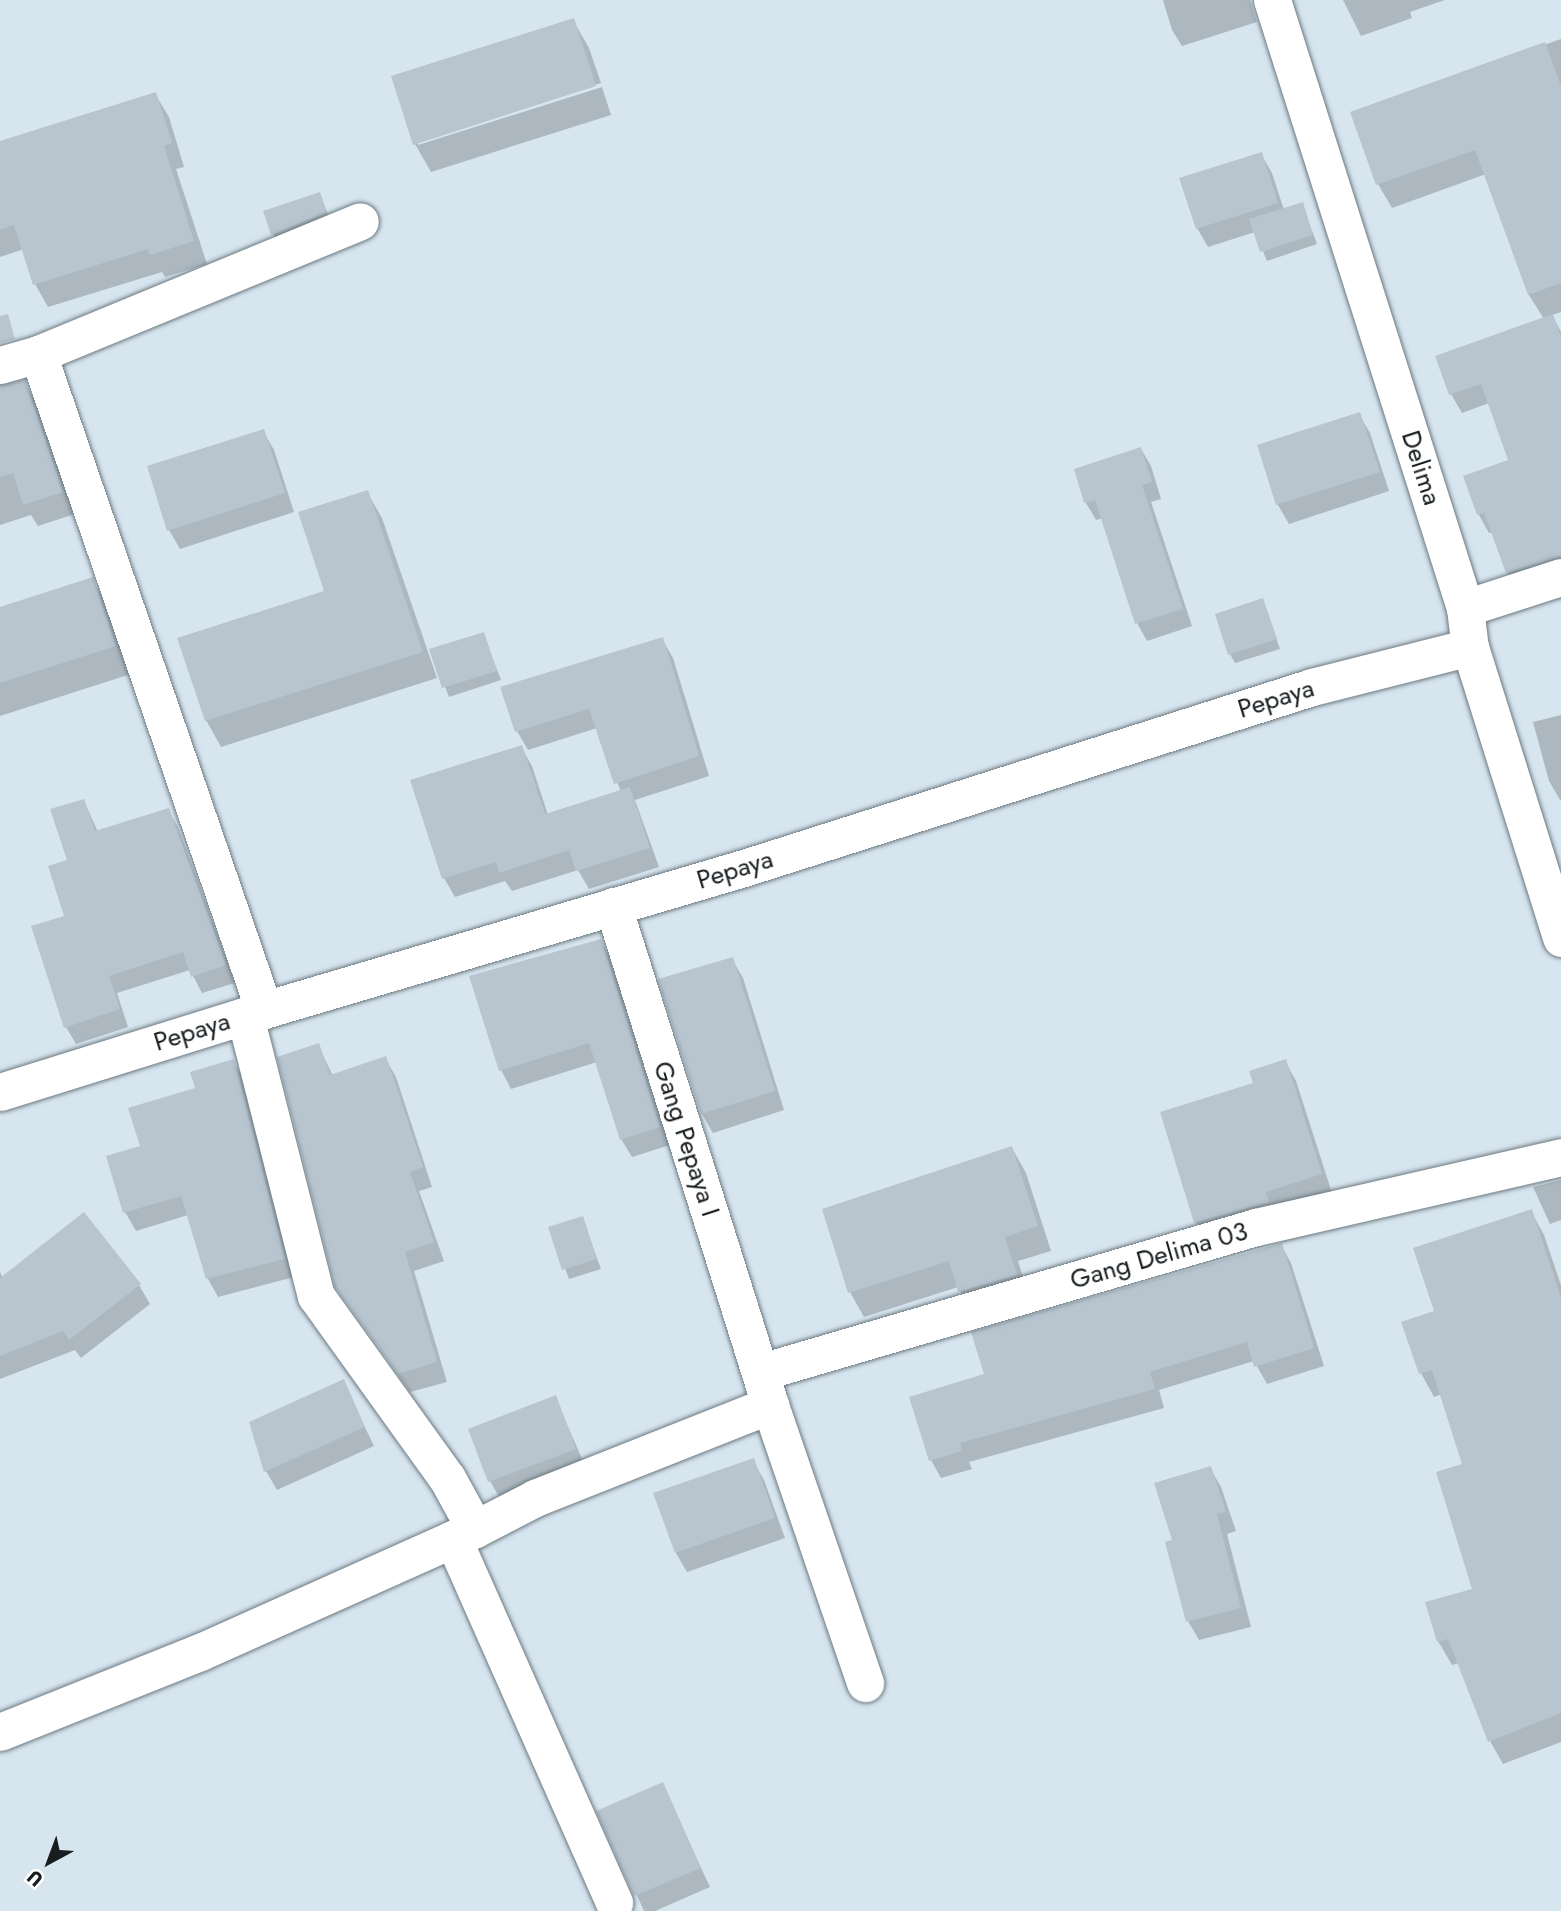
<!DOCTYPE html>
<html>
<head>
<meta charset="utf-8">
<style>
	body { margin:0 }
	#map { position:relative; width:1561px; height:1911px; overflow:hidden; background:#d7e5ef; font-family:Jost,sans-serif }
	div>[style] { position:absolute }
	.shadow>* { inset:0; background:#0003 }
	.building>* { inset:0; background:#b8c5cf }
	.roads { filter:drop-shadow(0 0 2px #6c7981) drop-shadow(0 0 2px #6c7981) }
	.minor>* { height:37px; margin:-18.5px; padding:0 18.5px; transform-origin:18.5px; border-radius:18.5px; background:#fff }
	span { translate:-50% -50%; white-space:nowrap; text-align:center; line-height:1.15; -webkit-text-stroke:7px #fff; paint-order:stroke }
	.street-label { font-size:26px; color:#181d20 }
	.north { position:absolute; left:14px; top:1827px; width:70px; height:70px; -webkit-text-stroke:5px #fff; paint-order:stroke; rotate:221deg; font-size:19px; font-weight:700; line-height:28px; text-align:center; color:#181d20 }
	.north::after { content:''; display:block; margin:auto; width:24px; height:32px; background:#181d20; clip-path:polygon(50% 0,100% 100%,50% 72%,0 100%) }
</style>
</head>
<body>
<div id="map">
	<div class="shadow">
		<div style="clip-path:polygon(1163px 0,1250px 0,1257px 22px,1182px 46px,1172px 30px)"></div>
		<div style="clip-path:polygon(1343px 0,1445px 0,1410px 12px,1412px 18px,1361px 36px)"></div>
		<div style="clip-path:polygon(573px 20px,589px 48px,601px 83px,418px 141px,418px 145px,602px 87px,611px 115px,431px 172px,415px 144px,393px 77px)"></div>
		<div style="clip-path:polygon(1561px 39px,1561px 312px,1552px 315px,1561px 332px,1561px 579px,1518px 591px,1507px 572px,1493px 532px,1489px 533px,1479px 515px,1466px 477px,1511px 461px,1489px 403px,1462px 413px,1451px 394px,1544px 319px,1529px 295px,1486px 174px,1392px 208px,1378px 184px,1352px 113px)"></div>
		<div style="clip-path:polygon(155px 94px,169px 117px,184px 167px,176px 169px,207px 264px,165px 277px,162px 272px,48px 307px,35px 284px,24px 249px,0 257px,0 142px)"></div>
		<div style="clip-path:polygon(1261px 154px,1272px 173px,1284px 210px,1302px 204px,1317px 244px,1267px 261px,1255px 232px,1208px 247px,1197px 228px)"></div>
		<div style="clip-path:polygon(319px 194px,331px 221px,278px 243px,273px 234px)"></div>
		<div style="clip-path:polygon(24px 382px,37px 404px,75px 514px,38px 526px,31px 515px,0 525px,0 386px)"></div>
		<div style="clip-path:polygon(1359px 414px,1370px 433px,1389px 491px,1289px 524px,1278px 505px,1259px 446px)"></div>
		<div style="clip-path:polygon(263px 431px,274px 450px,294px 512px,180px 549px,169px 530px)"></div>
		<div style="clip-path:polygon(1141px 449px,1151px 466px,1161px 499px,1151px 502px,1192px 626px,1147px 641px,1137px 623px,1103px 518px,1096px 520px,1086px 503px,1076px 470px)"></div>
		<div style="clip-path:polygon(367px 492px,382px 518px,437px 678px,221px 747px,206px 720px,326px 592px)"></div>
		<div style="clip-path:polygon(92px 579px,108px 607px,131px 674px,0 716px,0 609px)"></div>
		<div style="clip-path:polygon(1263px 601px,1280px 649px,1235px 663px,1230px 654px)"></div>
		<div style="clip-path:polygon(483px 634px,501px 680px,449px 697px,431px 650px)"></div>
		<div style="clip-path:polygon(662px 639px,673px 658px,709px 776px,635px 800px,659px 867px,589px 889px,578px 870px,512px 891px,505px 881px,455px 897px,444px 878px,521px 747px,532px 766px,548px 815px,621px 792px,597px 728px,528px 750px,517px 731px)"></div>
		<div style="clip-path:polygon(1561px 715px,1561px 800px,1560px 800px,1549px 781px,1533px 722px)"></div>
		<div style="clip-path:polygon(84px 801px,98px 832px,168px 810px,178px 827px,235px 983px,202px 993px,190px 970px,117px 993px,128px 1027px,76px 1044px,66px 1027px,66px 917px,69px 861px)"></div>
		<div style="clip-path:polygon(601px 941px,611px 959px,670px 1145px,632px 1157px,621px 1139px,597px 1062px,511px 1089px,501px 1070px)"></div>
		<div style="clip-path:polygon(732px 959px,743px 978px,784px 1110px,713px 1133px,702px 1114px,660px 981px)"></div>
		<div style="clip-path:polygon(318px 1045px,333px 1076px,385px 1058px,396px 1077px,432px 1187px,419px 1191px,444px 1261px,414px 1271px,447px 1382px,410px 1392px,344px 1296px)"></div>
		<div style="clip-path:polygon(233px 1061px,244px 1079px,294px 1277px,218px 1297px,208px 1279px,188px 1215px,136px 1231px,125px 1212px,142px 1147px,197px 1089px)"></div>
		<div style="clip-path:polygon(1285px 1061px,1296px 1081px,1332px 1193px,1207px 1242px,1196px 1223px,1162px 1113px,1255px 1084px)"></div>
		<div style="clip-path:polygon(1012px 1148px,1026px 1173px,1051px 1251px,1018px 1261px,1030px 1300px,974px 1316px,958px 1287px,864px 1317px,850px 1292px)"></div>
		<div style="clip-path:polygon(1561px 1180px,1561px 1220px,1550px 1224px,1533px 1187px)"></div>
		<div style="clip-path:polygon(1531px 1211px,1544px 1235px,1561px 1285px,1561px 1742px,1503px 1764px,1490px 1741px,1459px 1663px,1452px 1665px,1438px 1641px,1474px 1590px,1464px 1465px,1442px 1394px,1434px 1397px,1421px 1373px,1436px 1312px)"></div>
		<div style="clip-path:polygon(582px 1218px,601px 1269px,569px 1279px,550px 1228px)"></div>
		<div style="clip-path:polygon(1281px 1245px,1291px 1263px,1324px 1366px,1267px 1384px,1254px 1361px,1159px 1390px,1164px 1408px,969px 1462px,972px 1469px,941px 1478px,931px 1460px,986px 1375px)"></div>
		<div style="clip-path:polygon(0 1272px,3px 1279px,139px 1285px,150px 1304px,81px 1358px,75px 1350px,0 1379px)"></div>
		<div style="clip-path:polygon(343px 1382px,374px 1446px,277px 1490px,266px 1471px)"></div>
		<div style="clip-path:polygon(555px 1397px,586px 1468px,501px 1500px,490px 1481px,470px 1430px)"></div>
		<div style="clip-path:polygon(753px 1461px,764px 1480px,785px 1538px,687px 1572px,676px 1553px,656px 1494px)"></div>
		<div style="clip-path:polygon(1210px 1468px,1221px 1487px,1236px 1531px,1227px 1534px,1251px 1627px,1199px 1640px,1188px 1621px,1174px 1541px)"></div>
		<div style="clip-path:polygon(662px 1784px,710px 1887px,655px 1911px,644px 1911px,599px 1812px)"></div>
	</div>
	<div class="building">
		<div style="clip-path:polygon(574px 18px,596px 86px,413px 145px,391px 76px)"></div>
		<div style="clip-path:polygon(1545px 42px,1561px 86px,1561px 283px,1528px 295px,1475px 150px,1376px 185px,1350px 112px)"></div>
		<div style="clip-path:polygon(156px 92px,172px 143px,164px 146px,194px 241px,150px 255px,148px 249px,33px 285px,14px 225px,0 230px,0 141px)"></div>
		<div style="clip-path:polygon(1262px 152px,1278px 203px,1196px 229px,1179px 178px)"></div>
		<div style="clip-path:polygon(320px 192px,327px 212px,271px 235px,263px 211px)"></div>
		<div style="clip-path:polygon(1303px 202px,1313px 235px,1260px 252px,1249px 219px)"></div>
		<div style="clip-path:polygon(8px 314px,15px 339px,0 343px,0 316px)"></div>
		<div style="clip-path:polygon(1553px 314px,1561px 337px,1561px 557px,1506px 573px,1484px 513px,1477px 515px,1463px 476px,1508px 460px,1481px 384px,1449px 395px,1435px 356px)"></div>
		<div style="clip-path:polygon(25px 380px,63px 492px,23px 505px,13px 473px,0 477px,0 385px)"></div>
		<div style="clip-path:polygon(1360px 412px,1380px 472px,1276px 505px,1257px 445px)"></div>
		<div style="clip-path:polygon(264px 429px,285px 493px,167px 531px,147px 466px)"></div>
		<div style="clip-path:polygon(1141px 447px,1152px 482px,1142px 485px,1183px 609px,1135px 624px,1095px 500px,1084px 503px,1074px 469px)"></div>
		<div style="clip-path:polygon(368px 490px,423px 652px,205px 721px,177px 638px,324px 591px,298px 512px)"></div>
		<div style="clip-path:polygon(93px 577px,116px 646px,0 683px,0 607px)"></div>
		<div style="clip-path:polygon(1263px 598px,1277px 639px,1228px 655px,1215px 614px)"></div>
		<div style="clip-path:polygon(484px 632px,497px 671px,442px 688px,429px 649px)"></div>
		<div style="clip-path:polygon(663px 637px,699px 756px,614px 784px,589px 709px,515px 732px,500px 687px)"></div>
		<div style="clip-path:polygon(522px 745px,545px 814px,630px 787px,650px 848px,576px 871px,569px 850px,499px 873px,496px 862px,442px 879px,410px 780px)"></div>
		<div style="clip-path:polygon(84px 799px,95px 831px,169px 808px,226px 965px,191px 977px,183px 952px,109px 976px,120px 1009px,64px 1028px,31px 926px,64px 916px,48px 866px,67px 860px,50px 809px)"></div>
		<div style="clip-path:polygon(601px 939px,660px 1127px,620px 1140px,589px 1043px,499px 1071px,469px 976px)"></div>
		<div style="clip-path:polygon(733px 957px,775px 1091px,701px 1114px,658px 979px)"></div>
		<div style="clip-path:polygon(319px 1043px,330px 1075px,386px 1056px,423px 1167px,410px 1172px,434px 1242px,405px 1252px,437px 1362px,398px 1374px,335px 1287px,277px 1057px)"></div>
		<div style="clip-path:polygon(234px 1059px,285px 1259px,206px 1279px,181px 1196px,123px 1213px,106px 1156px,140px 1146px,128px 1108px,195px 1088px,190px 1072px)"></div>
		<div style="clip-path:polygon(1286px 1059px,1322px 1174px,1266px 1192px,1269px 1202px,1194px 1223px,1160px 1112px,1253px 1083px,1249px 1071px)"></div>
		<div style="clip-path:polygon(1012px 1146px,1038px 1226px,1005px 1237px,1017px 1275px,958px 1292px,949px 1261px,848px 1293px,822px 1209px)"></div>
		<div style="clip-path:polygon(1532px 1209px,1561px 1298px,1561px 1713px,1488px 1742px,1448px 1639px,1437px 1642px,1425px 1602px,1472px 1589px,1436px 1472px,1462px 1464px,1432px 1370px,1419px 1374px,1401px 1322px,1434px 1311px,1413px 1248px)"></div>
		<div style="clip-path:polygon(84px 1212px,141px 1284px,69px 1340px,63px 1331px,0 1356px,0 1278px)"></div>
		<div style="clip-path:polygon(583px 1216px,597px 1259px,562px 1270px,548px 1227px)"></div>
		<div style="clip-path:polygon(1282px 1243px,1314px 1348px,1254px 1367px,1247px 1342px,1150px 1372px,1155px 1389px,960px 1443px,962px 1451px,929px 1461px,909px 1397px,984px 1374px,971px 1332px)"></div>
		<div style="clip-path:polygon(344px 1379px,365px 1427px,264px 1472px,249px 1422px)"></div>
		<div style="clip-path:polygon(556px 1395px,576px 1449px,488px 1482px,468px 1429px)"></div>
		<div style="clip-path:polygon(754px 1458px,775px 1518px,675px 1553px,653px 1493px)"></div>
		<div style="clip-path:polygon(1211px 1466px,1226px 1512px,1217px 1514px,1241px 1608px,1186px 1622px,1165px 1542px,1172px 1540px,1154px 1483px)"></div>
		<div style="clip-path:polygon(663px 1782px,701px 1868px,634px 1896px,596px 1811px)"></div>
	</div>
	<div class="roads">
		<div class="minor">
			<div style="left:1272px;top:0;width:638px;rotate:72.39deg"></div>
			<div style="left:1465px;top:608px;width:39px;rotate:83deg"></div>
			<div style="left:1470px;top:647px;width:305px;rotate:72.6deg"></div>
			<div style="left:38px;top:354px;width:694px;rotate:70.99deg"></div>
			<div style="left:0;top:365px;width:40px;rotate:-16deg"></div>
			<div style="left:38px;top:354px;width:348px;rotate:-22.4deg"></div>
			<div style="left:1465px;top:608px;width:101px;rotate:-17.9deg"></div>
			<div style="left:613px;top:906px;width:523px;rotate:72.53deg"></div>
			<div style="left:770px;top:1405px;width:294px;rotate:71.1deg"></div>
			<div style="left:245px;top:1016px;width:289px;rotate:75.8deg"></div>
			<div style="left:316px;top:1296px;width:224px;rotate:54.3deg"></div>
			<div style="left:447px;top:1478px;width:58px;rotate:61.2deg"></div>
			<div style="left:0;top:1092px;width:276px;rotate:-17.3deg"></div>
			<div style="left:264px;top:1010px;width:504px;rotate:-16.49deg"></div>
			<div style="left:747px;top:867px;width:593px;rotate:-17.67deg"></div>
			<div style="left:1312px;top:687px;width:163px;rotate:-14.2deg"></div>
			<div style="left:761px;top:1372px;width:516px;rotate:-16.33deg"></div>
			<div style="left:1256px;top:1227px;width:313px;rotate:-12.9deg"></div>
			<div style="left:453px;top:1539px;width:398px;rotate:66.1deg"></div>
			<div style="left:0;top:1732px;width:215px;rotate:-21.8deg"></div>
			<div style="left:200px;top:1652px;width:301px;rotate:-24.1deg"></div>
			<div style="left:475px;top:1529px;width:68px;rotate:-27.3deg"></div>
			<div style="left:535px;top:1498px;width:253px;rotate:-21.6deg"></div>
		</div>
	</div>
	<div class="street-label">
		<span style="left:1421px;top:468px;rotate:72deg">Delima</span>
		<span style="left:1276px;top:699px;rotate:-17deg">Pepaya</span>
		<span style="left:735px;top:870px;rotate:-17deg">Pepaya</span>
		<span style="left:192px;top:1032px;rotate:-17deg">Pepaya</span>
		<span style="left:686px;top:1139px;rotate:72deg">Gang Pepaya I</span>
		<span style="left:1159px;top:1256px;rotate:-16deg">Gang Delima 03</span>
	</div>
	<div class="north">U</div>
</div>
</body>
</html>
